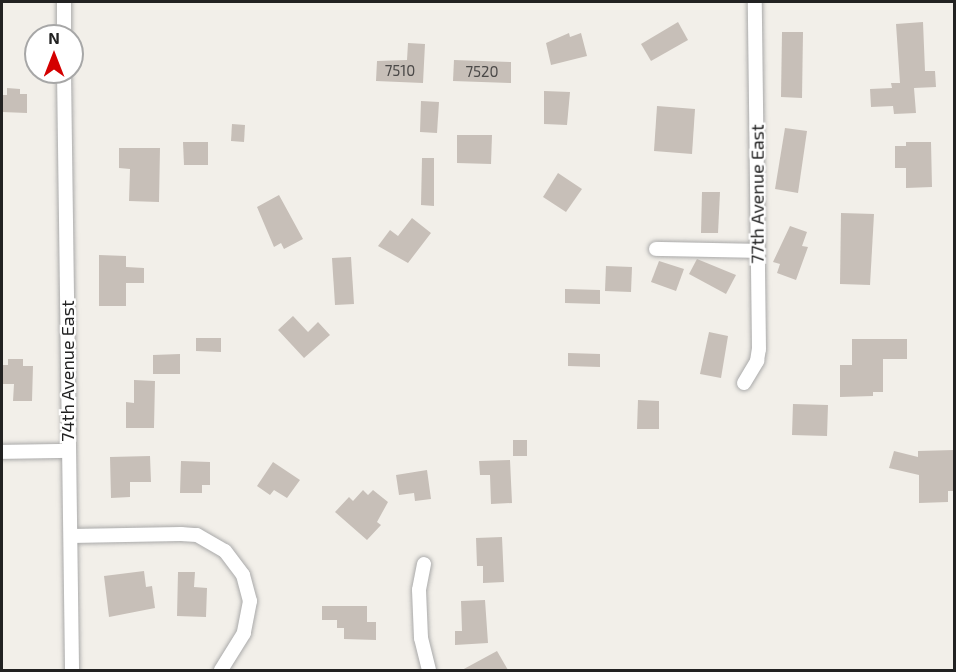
<!DOCTYPE html>
<html>
<head>
<meta charset="utf-8">
<style>
	body { margin:0 }
	#map { position:relative; width:956px; height:672px; overflow:hidden; background:#f2efe9; font-family:"Exo 2",sans-serif }
	div>[style] { position:absolute }
	.building>* { inset:0; background:#c7bfb8 }
	.roads { filter:drop-shadow(0 0 2px #a9a9a9) drop-shadow(0 0 2px #a9a9a9) }
	.street>* { height:14px; margin:-7px; padding:0 7px; transform-origin:7px; border-radius:7px; background:#fff }
	span { translate:-50% -50%; white-space:nowrap; text-align:center; line-height:1.15; -webkit-text-stroke:4.5px #fff; paint-order:stroke }
	.number-label { font-size:15px; color:#4b4948 }
	.number-label span { -webkit-text-stroke-width:0 }
	.street-label { font-size:18px; color:#222 }
	.frame { position:absolute; inset:0; border:3px solid #222; pointer-events:none }
	.north { position:absolute; left:24px; top:24px; width:60px; height:60px; box-sizing:border-box; background:#fff; border:2px solid #a7a7a7; border-radius:50%; rotate:0deg; font-size:16px; font-weight:700; line-height:24px; text-align:center; color:#222 }
	.north::after { content:''; display:block; margin:auto; width:21px; height:27px; background:#d40000; clip-path:polygon(50% 0,100% 100%,50% 72%,0 100%) }
</style>
</head>
<body>
<div id="map">
	<div class="building">
		<div style="clip-path:polygon(678px 22px,688px 40px,651px 61px,641px 44px)"></div>
		<div style="clip-path:polygon(923px 22px,925px 71px,935px 71px,936px 87px,914px 88px,916px 113px,894px 114px,893px 106px,871px 107px,870px 89px,892px 88px,891px 83px,900px 83px,896px 24px)"></div>
		<div style="clip-path:polygon(782px 32px,803px 32px,802px 98px,781px 97px)"></div>
		<div style="clip-path:polygon(569px 33px,570px 37px,581px 33px,587px 56px,551px 65px,546px 43px)"></div>
		<div style="clip-path:polygon(408px 43px,425px 44px,423px 83px,376px 81px,377px 61px,407px 60px)"></div>
		<div style="clip-path:polygon(454px 60px,511px 62px,511px 83px,453px 81px)"></div>
		<div style="clip-path:polygon(7px 88px,20px 89px,20px 94px,27px 94px,27px 113px,2px 112px,2px 95px,7px 95px)"></div>
		<div style="clip-path:polygon(544px 91px,570px 92px,567px 125px,544px 124px)"></div>
		<div style="clip-path:polygon(421px 101px,439px 102px,437px 133px,420px 132px)"></div>
		<div style="clip-path:polygon(657px 106px,695px 109px,692px 154px,654px 151px)"></div>
		<div style="clip-path:polygon(232px 124px,245px 125px,244px 142px,231px 141px)"></div>
		<div style="clip-path:polygon(785px 128px,807px 131px,798px 193px,775px 189px)"></div>
		<div style="clip-path:polygon(457px 135px,492px 135px,491px 164px,457px 163px)"></div>
		<div style="clip-path:polygon(183px 142px,208px 142px,208px 165px,184px 165px)"></div>
		<div style="clip-path:polygon(906px 142px,931px 142px,932px 187px,906px 188px,906px 168px,895px 168px,895px 146px,906px 146px)"></div>
		<div style="clip-path:polygon(119px 148px,160px 148px,159px 202px,129px 201px,130px 169px,119px 168px)"></div>
		<div style="clip-path:polygon(422px 158px,434px 158px,434px 206px,421px 205px)"></div>
		<div style="clip-path:polygon(558px 173px,582px 189px,566px 212px,543px 197px)"></div>
		<div style="clip-path:polygon(702px 192px,720px 192px,718px 233px,701px 233px)"></div>
		<div style="clip-path:polygon(279px 195px,303px 239px,284px 249px,281px 243px,274px 247px,257px 207px)"></div>
		<div style="clip-path:polygon(841px 213px,874px 214px,870px 285px,840px 284px)"></div>
		<div style="clip-path:polygon(412px 218px,431px 233px,408px 263px,378px 246px,390px 230px,398px 236px)"></div>
		<div style="clip-path:polygon(790px 226px,807px 232px,802px 246px,808px 247px,796px 280px,777px 273px,780px 264px,773px 262px)"></div>
		<div style="clip-path:polygon(99px 255px,126px 256px,126px 267px,144px 268px,144px 283px,126px 283px,126px 306px,99px 306px)"></div>
		<div style="clip-path:polygon(351px 257px,354px 304px,335px 305px,332px 258px)"></div>
		<div style="clip-path:polygon(697px 259px,736px 275px,726px 294px,689px 274px)"></div>
		<div style="clip-path:polygon(659px 261px,684px 269px,676px 291px,651px 282px)"></div>
		<div style="clip-path:polygon(606px 266px,632px 267px,631px 292px,605px 291px)"></div>
		<div style="clip-path:polygon(565px 289px,600px 290px,600px 304px,565px 303px)"></div>
		<div style="clip-path:polygon(293px 316px,308px 332px,318px 322px,330px 335px,304px 358px,278px 330px)"></div>
		<div style="clip-path:polygon(709px 332px,728px 336px,721px 378px,700px 374px)"></div>
		<div style="clip-path:polygon(196px 338px,221px 338px,221px 352px,196px 351px)"></div>
		<div style="clip-path:polygon(852px 339px,907px 339px,907px 359px,883px 359px,883px 392px,873px 392px,873px 396px,840px 397px,840px 365px,852px 365px)"></div>
		<div style="clip-path:polygon(568px 353px,600px 354px,600px 367px,568px 366px)"></div>
		<div style="clip-path:polygon(180px 354px,180px 374px,153px 374px,153px 355px)"></div>
		<div style="clip-path:polygon(8px 359px,23px 359px,23px 366px,33px 366px,32px 401px,13px 401px,14px 384px,2px 384px,2px 365px,8px 365px)"></div>
		<div style="clip-path:polygon(134px 380px,155px 381px,154px 428px,126px 428px,126px 402px,134px 403px)"></div>
		<div style="clip-path:polygon(638px 400px,659px 401px,659px 429px,637px 429px)"></div>
		<div style="clip-path:polygon(793px 404px,828px 405px,827px 436px,792px 435px)"></div>
		<div style="clip-path:polygon(513px 440px,527px 440px,527px 456px,513px 456px)"></div>
		<div style="clip-path:polygon(954px 450px,954px 491px,948px 491px,948px 502px,919px 503px,919px 475px,889px 468px,894px 451px,918px 457px,918px 451px)"></div>
		<div style="clip-path:polygon(150px 456px,151px 482px,130px 482px,130px 497px,111px 498px,110px 457px)"></div>
		<div style="clip-path:polygon(510px 460px,512px 503px,491px 504px,490px 475px,480px 475px,479px 461px)"></div>
		<div style="clip-path:polygon(181px 461px,210px 462px,210px 485px,202px 485px,202px 493px,180px 493px)"></div>
		<div style="clip-path:polygon(273px 462px,300px 480px,287px 498px,274px 490px,270px 495px,257px 486px)"></div>
		<div style="clip-path:polygon(427px 470px,431px 499px,415px 501px,414px 493px,399px 495px,396px 475px)"></div>
		<div style="clip-path:polygon(363px 490px,368px 495px,373px 490px,388px 502px,377px 522px,381px 525px,367px 540px,335px 512px,349px 497px,353px 501px)"></div>
		<div style="clip-path:polygon(502px 537px,504px 582px,483px 583px,483px 566px,477px 566px,476px 538px)"></div>
		<div style="clip-path:polygon(144px 571px,146px 587px,152px 586px,155px 608px,109px 617px,104px 576px)"></div>
		<div style="clip-path:polygon(178px 572px,195px 572px,194px 587px,207px 588px,206px 617px,177px 616px)"></div>
		<div style="clip-path:polygon(485px 600px,488px 643px,455px 645px,455px 631px,462px 631px,461px 601px)"></div>
		<div style="clip-path:polygon(322px 606px,367px 606px,367px 622px,376px 622px,376px 640px,344px 639px,344px 628px,337px 628px,337px 620px,322px 620px)"></div>
		<div style="clip-path:polygon(497px 651px,508px 670px,462px 670px)"></div>
	</div>
	<div class="roads">
		<div class="street">
			<div style="left:64px;top:2px;width:34px;rotate:90deg"></div>
			<div style="left:64px;top:72px;width:598px;rotate:89.23deg"></div>
			<div style="left:656px;top:249px;width:101px;rotate:1.1deg"></div>
			<div style="left:744px;top:383px;width:26px;rotate:-59deg"></div>
			<div style="left:757px;top:361px;width:12px;rotate:-81deg"></div>
			<div style="left:759px;top:349px;width:347px;rotate:-90.7deg"></div>
			<div style="left:2px;top:452px;width:65px;rotate:-0.9deg"></div>
			<div style="left:71px;top:536px;width:110px;rotate:-1deg"></div>
			<div style="left:181px;top:534px;width:16px;rotate:4deg"></div>
			<div style="left:197px;top:535px;width:32px;rotate:30deg"></div>
			<div style="left:225px;top:551px;width:30px;rotate:53deg"></div>
			<div style="left:243px;top:575px;width:27px;rotate:75deg"></div>
			<div style="left:250px;top:601px;width:33px;rotate:101deg"></div>
			<div style="left:244px;top:633px;width:44px;rotate:121.9deg"></div>
			<div style="left:424px;top:564px;width:26px;rotate:101deg"></div>
			<div style="left:419px;top:590px;width:48px;rotate:87.6deg"></div>
			<div style="left:421px;top:638px;width:33px;rotate:76deg"></div>
		</div>
	</div>
	<div class="number-label">
		<span style="left:400px;top:71px">7510</span>
		<span style="left:482px;top:72px">7520</span>
	</div>
	<div class="street-label">
		<span style="left:757px;top:194px;rotate:-90deg">77th Avenue East</span>
		<span style="left:67px;top:371px;rotate:-90deg">74th Avenue East</span>
	</div>
	<div class="frame"></div>
	<div class="north">N</div>
</div>
</body>
</html>
